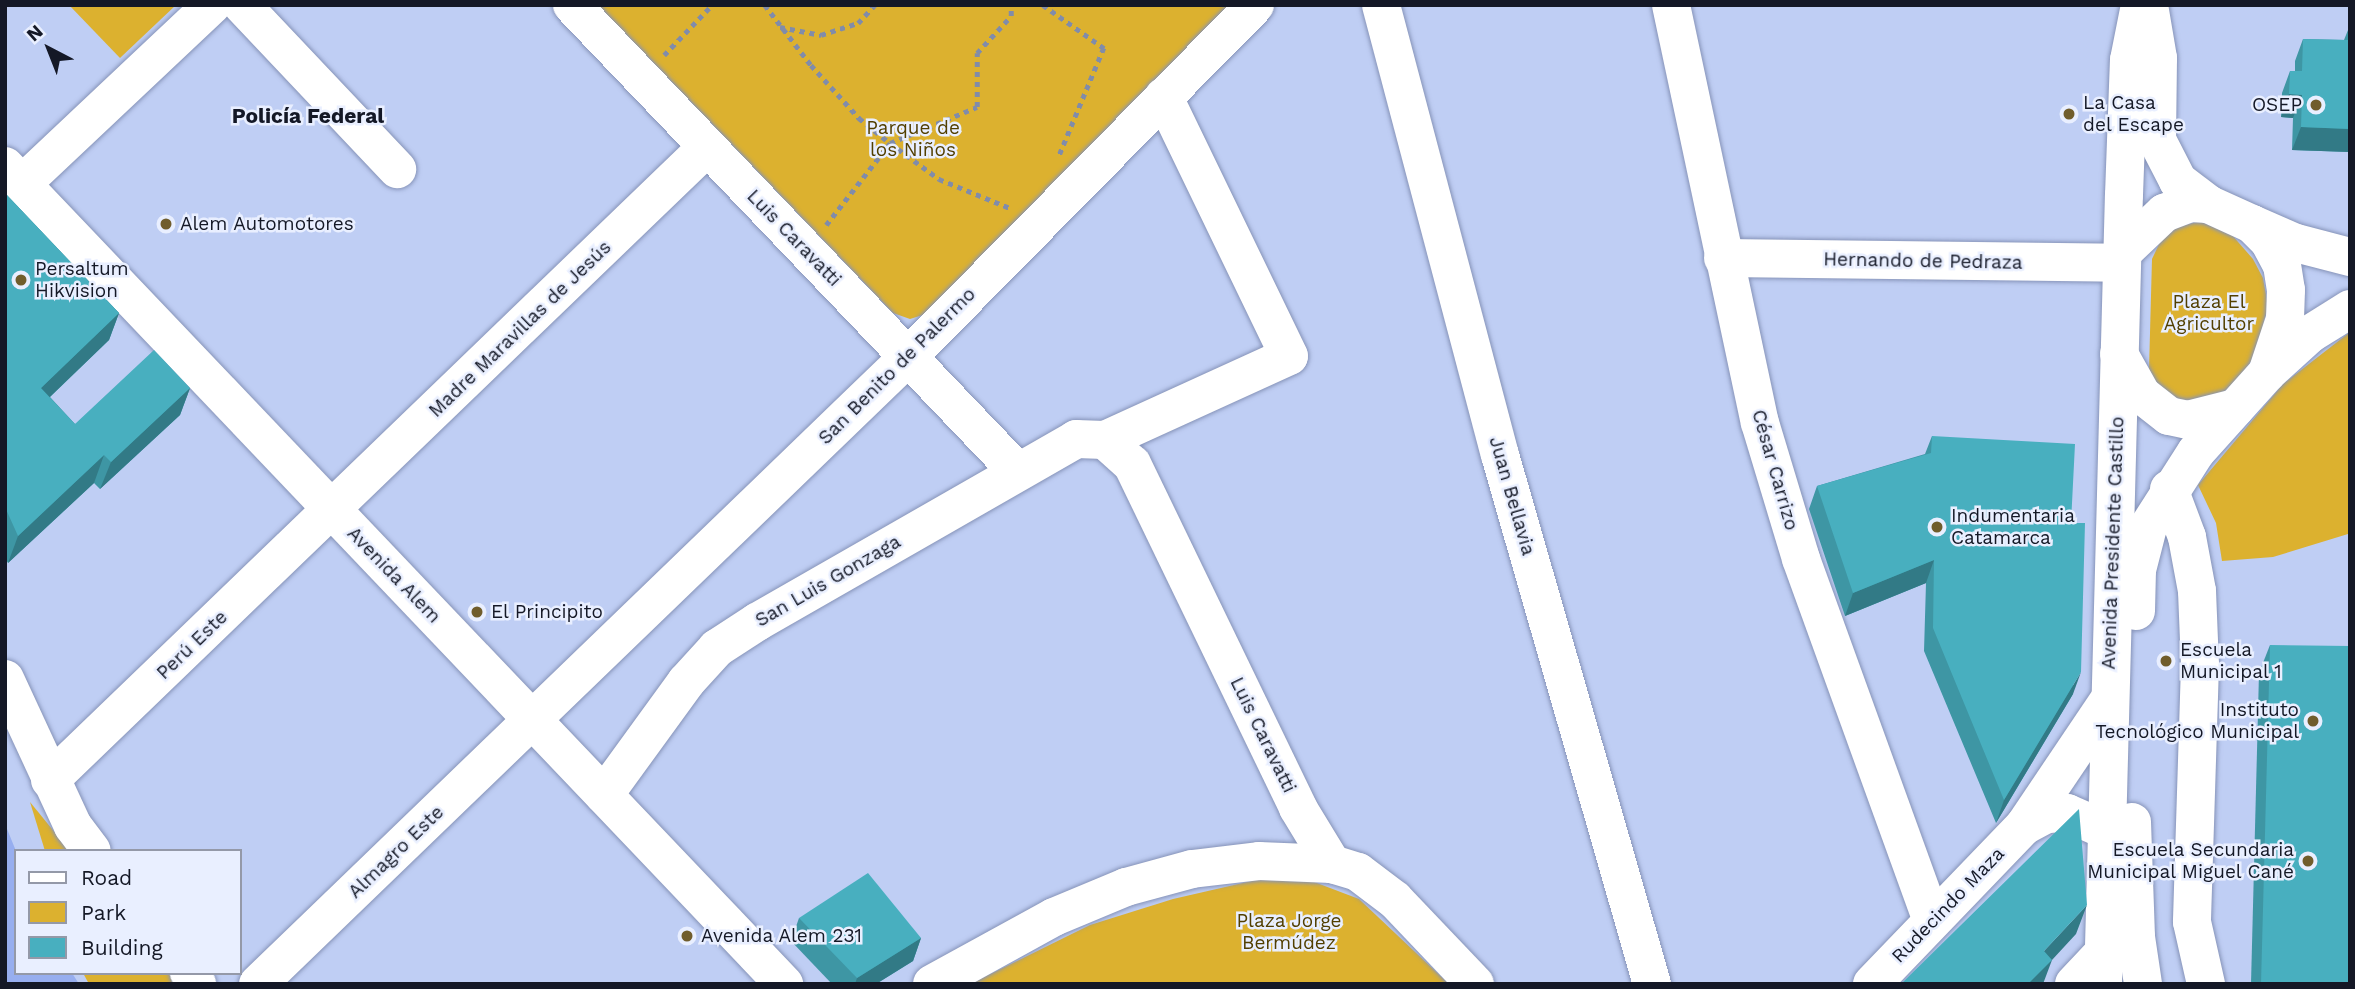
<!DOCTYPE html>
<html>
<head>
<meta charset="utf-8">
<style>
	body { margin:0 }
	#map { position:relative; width:2355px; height:989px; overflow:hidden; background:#bfcef4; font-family:"Work Sans",sans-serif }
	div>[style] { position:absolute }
	.green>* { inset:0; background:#dcb12f }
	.water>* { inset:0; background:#97aeef }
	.path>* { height:4.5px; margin-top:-2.25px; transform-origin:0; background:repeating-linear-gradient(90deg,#818ca9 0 5px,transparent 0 10px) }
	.roads { filter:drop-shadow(0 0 2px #8693b8) drop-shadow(0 0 2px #8693b8) }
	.minor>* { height:38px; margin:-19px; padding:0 19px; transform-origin:19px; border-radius:19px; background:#fff }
	.major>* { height:38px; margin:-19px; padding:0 19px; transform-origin:19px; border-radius:19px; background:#fff }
	.wall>* { inset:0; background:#3e96a4 }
	.shaded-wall>* { inset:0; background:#327a86 }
	.building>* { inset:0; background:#48afbf }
	.dots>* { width:19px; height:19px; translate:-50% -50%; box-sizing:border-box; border:4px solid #e9efff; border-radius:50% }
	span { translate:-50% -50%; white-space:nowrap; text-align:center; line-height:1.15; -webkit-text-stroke:5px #e9efff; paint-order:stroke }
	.poi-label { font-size:19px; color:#141826 }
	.left { translate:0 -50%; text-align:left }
	.right { translate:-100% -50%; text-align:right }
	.park-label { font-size:19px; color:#523f00 }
	.street-label { font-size:19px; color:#141826 }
	.neighbourhood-label { font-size:21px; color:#141826; font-weight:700 }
	.frame { position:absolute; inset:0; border:7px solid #141826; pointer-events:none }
	.legend { position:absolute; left:14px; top:849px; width:228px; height:126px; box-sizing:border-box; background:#e9efff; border:2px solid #9499a8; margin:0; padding:9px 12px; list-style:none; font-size:21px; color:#141826 }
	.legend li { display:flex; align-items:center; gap:14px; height:35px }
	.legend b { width:35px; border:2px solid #9499a8 }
	.north { position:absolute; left:14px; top:14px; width:70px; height:70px; -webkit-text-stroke:5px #e9efff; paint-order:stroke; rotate:318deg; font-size:19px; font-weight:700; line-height:28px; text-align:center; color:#141826 }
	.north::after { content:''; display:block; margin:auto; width:24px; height:32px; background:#141826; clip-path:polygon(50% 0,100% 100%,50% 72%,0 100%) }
</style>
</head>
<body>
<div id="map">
	<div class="green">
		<div style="clip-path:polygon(69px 5px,176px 5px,120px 58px)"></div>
		<div style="clip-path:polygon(598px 5px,1235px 5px,926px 314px,910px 319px,893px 313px)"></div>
		<div style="clip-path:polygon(2200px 221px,2232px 235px,2253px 259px,2263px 278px,2268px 306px,2255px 356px,2235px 384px,2205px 405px,2175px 402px,2157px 388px,2149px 370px,2152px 259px,2160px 242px,2175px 228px)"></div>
		<div style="clip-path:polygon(2350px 332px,2348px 534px,2273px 557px,2222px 561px,2216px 523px,2198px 485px,2283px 384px)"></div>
		<div style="clip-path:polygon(30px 802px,70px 851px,45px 851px)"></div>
		<div style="clip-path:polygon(1260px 879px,1309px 880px,1359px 899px,1449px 984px,970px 984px,1090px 925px,1173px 899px)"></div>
		<div style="clip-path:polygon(83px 973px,168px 973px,177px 984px,89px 984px)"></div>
	</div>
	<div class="water">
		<div style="clip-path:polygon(5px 824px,16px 851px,16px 973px,72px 973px,79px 984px,5px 982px)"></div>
	</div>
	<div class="path">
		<div style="left:765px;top:5px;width:76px;rotate:52.5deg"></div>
		<div style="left:811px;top:65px;width:72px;rotate:47.8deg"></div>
		<div style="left:859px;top:118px;width:40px;rotate:39deg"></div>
		<div style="left:890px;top:143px;width:61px;rotate:36.3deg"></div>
		<div style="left:939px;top:179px;width:77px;rotate:22.2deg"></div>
		<div style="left:1043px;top:5px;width:75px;rotate:35.2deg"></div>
		<div style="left:1104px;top:48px;width:117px;rotate:112.6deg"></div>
		<div style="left:780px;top:27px;width:42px;rotate:11deg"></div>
		<div style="left:821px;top:35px;width:39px;rotate:-18deg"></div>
		<div style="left:858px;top:23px;width:25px;rotate:-47deg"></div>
		<div style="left:664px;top:55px;width:69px;rotate:-46.2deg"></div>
		<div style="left:826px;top:225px;width:104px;rotate:-52deg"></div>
		<div style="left:890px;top:143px;width:94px;rotate:-22.5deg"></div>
		<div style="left:977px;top:107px;width:54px;rotate:-90deg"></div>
		<div style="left:977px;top:53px;width:50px;rotate:-47.4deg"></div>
		<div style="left:1011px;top:16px;width:11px;rotate:-90deg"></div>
	</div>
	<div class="roads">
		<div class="minor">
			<div style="left:242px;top:5px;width:226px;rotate:46.6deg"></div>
			<div style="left:572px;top:5px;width:643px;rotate:46.32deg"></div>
			<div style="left:1381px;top:5px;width:465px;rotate:75.2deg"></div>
			<div style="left:1500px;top:455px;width:550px;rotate:73.97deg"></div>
			<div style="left:1671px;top:5px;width:427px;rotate:78deg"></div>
			<div style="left:1760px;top:423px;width:142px;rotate:73.2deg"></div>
			<div style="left:1801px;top:559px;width:384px;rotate:70.1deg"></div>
			<div style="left:22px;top:184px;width:261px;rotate:-43.3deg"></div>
			<div style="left:2252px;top:224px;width:48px;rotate:23.4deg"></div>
			<div style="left:2296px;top:243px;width:56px;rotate:14.5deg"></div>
			<div style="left:1723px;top:258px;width:399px;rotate:0.7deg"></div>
			<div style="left:2267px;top:373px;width:58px;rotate:-42.2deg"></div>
			<div style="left:2310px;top:334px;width:47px;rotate:-32deg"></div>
			<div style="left:1105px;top:440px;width:36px;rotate:42deg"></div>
			<div style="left:1132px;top:464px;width:382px;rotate:64.2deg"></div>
			<div style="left:1298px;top:808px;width:66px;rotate:58.7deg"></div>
			<div style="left:1332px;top:864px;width:27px;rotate:17deg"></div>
			<div style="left:1358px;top:872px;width:46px;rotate:37.1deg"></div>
			<div style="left:1395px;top:900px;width:116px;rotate:46.4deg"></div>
			<div style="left:2169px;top:489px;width:51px;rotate:69.4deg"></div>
			<div style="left:2187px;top:537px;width:55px;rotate:79.5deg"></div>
			<div style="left:2197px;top:591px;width:74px;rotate:87.7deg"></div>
			<div style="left:2200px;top:665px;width:257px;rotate:91.8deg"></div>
			<div style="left:2192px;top:922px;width:64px;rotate:77.3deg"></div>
			<div style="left:5px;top:679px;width:162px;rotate:65.2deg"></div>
			<div style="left:73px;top:826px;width:31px;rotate:53deg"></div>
			<div style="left:50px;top:780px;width:911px;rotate:-43.93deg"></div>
			<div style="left:604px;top:795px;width:140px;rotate:-54deg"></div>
			<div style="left:686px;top:682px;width:46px;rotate:-47.6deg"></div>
			<div style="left:717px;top:648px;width:48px;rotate:-33deg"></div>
			<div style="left:757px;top:622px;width:368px;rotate:-29.8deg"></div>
			<div style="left:1076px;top:439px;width:29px;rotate:2deg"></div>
			<div style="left:1105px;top:440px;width:202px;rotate:-24.5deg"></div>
			<div style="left:1289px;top:356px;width:288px;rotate:-115.8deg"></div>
			<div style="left:2024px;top:826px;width:26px;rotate:-28deg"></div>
			<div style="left:2047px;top:814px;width:20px;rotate:-3deg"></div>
			<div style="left:2067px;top:813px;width:43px;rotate:23.6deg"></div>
			<div style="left:189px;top:973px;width:14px;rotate:54deg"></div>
			<div style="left:258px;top:984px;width:903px;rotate:-43.97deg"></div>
			<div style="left:908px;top:357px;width:494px;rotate:-45.4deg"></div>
			<div style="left:932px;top:984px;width:139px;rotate:-28.8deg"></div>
			<div style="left:1054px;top:917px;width:78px;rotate:-22.6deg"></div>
			<div style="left:1126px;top:887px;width:68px;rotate:-15.3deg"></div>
			<div style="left:1192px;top:869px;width:67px;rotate:-6.8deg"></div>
			<div style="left:1259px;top:861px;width:73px;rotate:2.4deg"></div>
			<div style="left:1872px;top:984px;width:219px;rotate:-46.1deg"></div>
			<div style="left:2024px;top:826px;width:152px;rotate:-56deg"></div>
			<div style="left:2074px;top:984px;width:44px;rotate:-46.8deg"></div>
		</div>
		<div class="major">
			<div style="left:2149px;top:5px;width:54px;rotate:80.4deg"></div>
			<div style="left:2158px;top:58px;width:82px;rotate:90.7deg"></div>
			<div style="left:2157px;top:140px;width:46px;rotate:62.9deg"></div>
			<div style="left:2178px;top:181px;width:38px;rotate:37deg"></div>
			<div style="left:5px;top:166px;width:1130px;rotate:46.4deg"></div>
			<div style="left:2123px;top:252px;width:57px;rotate:-43.6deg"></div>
			<div style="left:2164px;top:213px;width:28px;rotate:-21deg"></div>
			<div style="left:2190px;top:203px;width:18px;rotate:3deg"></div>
			<div style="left:2208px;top:204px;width:48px;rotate:24.4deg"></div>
			<div style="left:2252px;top:224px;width:24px;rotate:45deg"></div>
			<div style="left:2269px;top:241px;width:27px;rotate:62deg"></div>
			<div style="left:2282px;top:265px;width:25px;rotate:81deg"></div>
			<div style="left:2286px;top:290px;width:29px;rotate:92deg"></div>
			<div style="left:2285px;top:319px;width:57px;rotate:108.4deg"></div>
			<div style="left:2267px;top:373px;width:106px;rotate:131.9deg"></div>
			<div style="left:2196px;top:452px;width:89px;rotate:122.6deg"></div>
			<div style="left:2148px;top:527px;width:44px;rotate:104.3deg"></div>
			<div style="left:2137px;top:570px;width:41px;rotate:91.4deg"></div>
			<div style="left:2119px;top:354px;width:47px;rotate:60.7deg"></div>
			<div style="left:2142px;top:395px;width:34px;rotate:38deg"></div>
			<div style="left:2169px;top:416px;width:19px;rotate:12deg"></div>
			<div style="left:2188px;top:420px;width:49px;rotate:-14.3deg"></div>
			<div style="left:2132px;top:822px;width:115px;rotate:88deg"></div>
			<div style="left:2136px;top:937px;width:48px;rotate:81.5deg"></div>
			<div style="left:2103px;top:984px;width:789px;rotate:-88.48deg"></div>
			<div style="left:2124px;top:195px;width:135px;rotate:-87.9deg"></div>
			<div style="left:2129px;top:60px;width:56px;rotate:-78.7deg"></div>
		</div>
	</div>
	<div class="wall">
		<div style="clip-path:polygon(2350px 25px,2350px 152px,2292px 150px,2293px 118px,2281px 117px,2282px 93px,2290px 71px,2295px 71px,2295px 61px,2303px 39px,2344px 40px)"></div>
		<div style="clip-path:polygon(5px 193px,119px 313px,109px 340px,50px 397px,75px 424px,190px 388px,180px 415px,100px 489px,94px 483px,8px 563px,5px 558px)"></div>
		<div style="clip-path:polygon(1932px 436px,2071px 523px,2073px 694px,1996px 823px,1924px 651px,1926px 583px,1845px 616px,1809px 509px,1817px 486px,1925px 454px)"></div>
		<div style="clip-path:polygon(2270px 645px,2350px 984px,2251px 984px,2259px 673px)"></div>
		<div style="clip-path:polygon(799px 918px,921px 938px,913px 961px,876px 984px,832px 984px,791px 941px)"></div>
	</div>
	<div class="shaded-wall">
		<div style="clip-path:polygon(2289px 94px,2302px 95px,2293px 118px,2281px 117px)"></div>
		<div style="clip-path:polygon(2301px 127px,2350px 129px,2350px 152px,2292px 150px)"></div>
		<div style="clip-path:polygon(119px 313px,109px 340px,31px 415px,41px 388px)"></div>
		<div style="clip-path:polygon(190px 388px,180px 415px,100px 489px,111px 462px)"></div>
		<div style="clip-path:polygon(104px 455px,94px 483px,8px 563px,18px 536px)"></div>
		<div style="clip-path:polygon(1934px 560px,1926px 583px,1845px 616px,1853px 593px)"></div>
		<div style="clip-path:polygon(2081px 672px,2073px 694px,1996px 823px,2004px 800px)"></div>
		<div style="clip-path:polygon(2087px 905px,2076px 934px,2052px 960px,2043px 984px,2028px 984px,2044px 951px)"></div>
		<div style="clip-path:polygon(921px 938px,913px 961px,876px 984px,855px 984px,857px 978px)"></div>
	</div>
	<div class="building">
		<div style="clip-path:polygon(2350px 25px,2350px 129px,2301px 127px,2302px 95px,2289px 94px,2290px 71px,2302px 71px,2303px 39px,2349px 40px)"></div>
		<div style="clip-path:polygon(5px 193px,119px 313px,41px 388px,75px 424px,154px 350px,190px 388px,111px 462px,104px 455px,18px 536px,5px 507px)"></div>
		<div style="clip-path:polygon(1932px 436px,2075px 444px,2071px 523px,2085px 523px,2081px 672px,2004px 800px,1933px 628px,1934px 560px,1853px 593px,1817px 486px,1931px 453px)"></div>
		<div style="clip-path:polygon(2270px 645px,2350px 646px,2350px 984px,2261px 984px)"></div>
		<div style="clip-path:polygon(2079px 809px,2087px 905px,2044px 951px,2052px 960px,2028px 984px,1901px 984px)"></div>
		<div style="clip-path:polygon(868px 873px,921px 938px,857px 978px,799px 918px)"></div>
	</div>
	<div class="dots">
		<div style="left:2316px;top:105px;background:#705d2c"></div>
		<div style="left:2069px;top:114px;background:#705d2c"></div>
		<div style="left:166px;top:224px;background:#705d2c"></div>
		<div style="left:21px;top:280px;background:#705d2c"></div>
		<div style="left:1937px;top:527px;background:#705d2c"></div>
		<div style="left:477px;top:612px;background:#705d2c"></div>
		<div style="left:2166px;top:661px;background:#705d2c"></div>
		<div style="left:2313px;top:721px;background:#705d2c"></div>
		<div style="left:2308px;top:861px;background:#705d2c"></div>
		<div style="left:687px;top:936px;background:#705d2c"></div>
	</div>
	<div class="poi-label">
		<span class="left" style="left:2083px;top:114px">La Casa<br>del Escape</span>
		<span class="right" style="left:2302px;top:105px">OSEP</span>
		<span class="left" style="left:180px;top:224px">Alem Automotores</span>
		<span class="left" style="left:35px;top:280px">Persaltum<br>Hikvision</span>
		<span class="left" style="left:1951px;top:527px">Indumentaria<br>Catamarca</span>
		<span class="left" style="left:491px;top:612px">El Principito</span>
		<span class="left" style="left:2180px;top:661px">Escuela<br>Municipal 1</span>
		<span class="right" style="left:2299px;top:721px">Instituto<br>Tecnológico Municipal</span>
		<span class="right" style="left:2294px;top:861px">Escuela Secundaria<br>Municipal Miguel Cané</span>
		<span class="left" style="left:701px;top:936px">Avenida Alem 231</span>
	</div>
	<div class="park-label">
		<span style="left:913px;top:139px">Parque de<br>los Niños</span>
		<span style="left:2209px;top:313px">Plaza El<br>Agricultor</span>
		<span style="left:1289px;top:932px">Plaza Jorge<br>Bermúdez</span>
	</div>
	<div class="street-label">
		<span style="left:794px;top:238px;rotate:46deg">Luis Caravatti</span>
		<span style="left:1923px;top:261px;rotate:1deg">Hernando de Pedraza</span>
		<span style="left:520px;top:329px;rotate:-44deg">Madre Maravillas de Jesús</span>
		<span style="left:897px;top:366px;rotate:-45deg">San Benito de Palermo</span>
		<span style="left:1775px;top:470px;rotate:74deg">César Carrizo</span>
		<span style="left:1512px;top:496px;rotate:74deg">Juan Bellavia</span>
		<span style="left:2113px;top:543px;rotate:-88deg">Avenida Presidente Castillo</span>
		<span style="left:394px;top:575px;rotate:46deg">Avenida Alem</span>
		<span style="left:828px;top:581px;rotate:-30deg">San Luis Gonzaga</span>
		<span style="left:192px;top:645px;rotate:-44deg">Perú Este</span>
		<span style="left:1263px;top:735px;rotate:64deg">Luis Caravatti</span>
		<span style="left:396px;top:852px;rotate:-44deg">Almagro Este</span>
		<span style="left:1948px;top:905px;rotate:-46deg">Rudecindo Maza</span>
	</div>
	<div class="neighbourhood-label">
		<span style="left:308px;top:116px">Policía Federal</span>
	</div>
	<div class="frame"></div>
	<ul class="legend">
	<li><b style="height:9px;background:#fff"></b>Road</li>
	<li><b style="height:19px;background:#dcb12f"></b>Park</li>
	<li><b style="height:19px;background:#48afbf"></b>Building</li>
	</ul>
	<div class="north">N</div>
</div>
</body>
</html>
